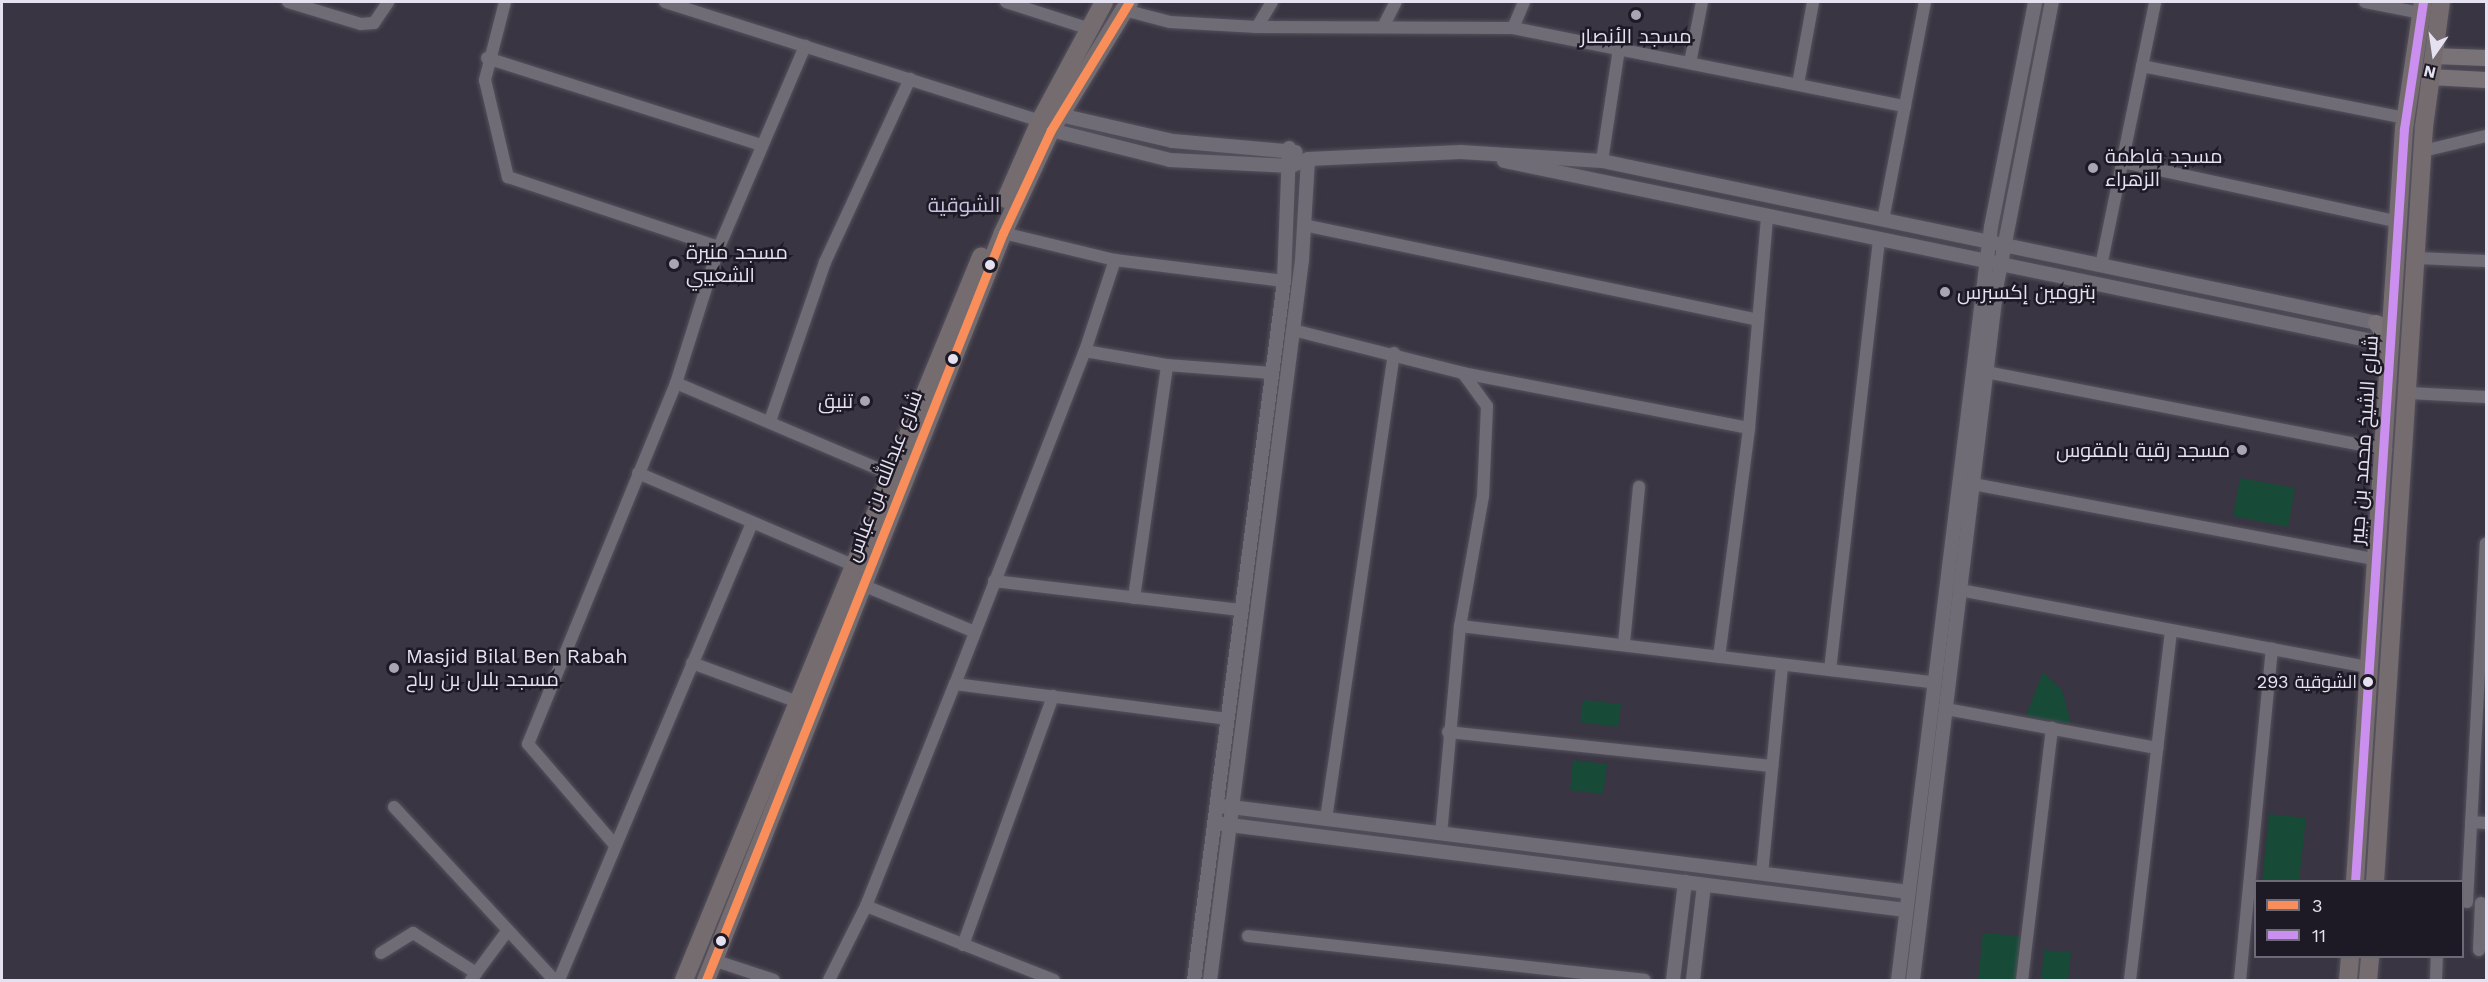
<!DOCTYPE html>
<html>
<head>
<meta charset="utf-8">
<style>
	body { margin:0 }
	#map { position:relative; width:2488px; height:982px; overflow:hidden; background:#393542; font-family:"Work Sans",Cairo,sans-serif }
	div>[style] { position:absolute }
	.green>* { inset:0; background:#174b38 }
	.roads { filter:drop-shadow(0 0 2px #55515d) drop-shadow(0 0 2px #55515d) }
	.minor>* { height:12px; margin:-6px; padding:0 6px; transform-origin:6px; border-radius:6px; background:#6f6c76 }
	.tertiary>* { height:14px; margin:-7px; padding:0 7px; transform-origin:7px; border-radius:7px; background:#6f6c76 }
	.secondary>* { height:16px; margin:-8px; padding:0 8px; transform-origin:8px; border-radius:8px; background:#797378 }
	.primary>* { height:18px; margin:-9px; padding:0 9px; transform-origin:9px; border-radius:9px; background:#756c70 }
	.bus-1>* { height:9px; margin:-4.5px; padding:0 4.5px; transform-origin:4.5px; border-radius:4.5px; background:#fa8e5a }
	.bus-2>* { height:9px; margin:-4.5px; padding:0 4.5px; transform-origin:4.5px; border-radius:4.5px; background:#cb8fef }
	.dots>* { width:16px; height:16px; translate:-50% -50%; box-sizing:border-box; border:3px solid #1d1a25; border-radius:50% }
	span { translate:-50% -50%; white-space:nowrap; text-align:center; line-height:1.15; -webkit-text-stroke:5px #1d1a25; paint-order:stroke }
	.bus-label { font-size:18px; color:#e5e1f1 }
	.right { translate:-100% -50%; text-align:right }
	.poi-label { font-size:20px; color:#e5e1f1 }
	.left { translate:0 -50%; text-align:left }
	.street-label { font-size:20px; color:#e5e1f1 }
	.neighbourhood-label { font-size:21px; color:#c8c0de }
	.frame { position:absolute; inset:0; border:3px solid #e5e1f1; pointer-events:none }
	.legend { position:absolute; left:2254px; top:880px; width:210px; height:78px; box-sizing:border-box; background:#1d1a25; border:2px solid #6d6a77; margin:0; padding:8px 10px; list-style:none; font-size:18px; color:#e5e1f1 }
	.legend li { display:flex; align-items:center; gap:12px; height:30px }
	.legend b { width:30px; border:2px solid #6d6a77 }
	.north { position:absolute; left:2404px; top:24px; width:60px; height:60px; -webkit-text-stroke:4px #1d1a25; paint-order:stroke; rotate:193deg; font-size:16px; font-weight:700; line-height:24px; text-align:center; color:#e5e1f1 }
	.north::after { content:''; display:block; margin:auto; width:21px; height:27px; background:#e5e1f1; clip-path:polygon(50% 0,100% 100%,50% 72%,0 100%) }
</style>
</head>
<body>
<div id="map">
	<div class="green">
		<div style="clip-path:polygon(2240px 478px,2295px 488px,2288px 527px,2233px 516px)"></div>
		<div style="clip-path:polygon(2043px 672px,2062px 690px,2071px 724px,2026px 716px)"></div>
		<div style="clip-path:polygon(1583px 700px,1621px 704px,1618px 727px,1580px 722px)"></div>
		<div style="clip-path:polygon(1573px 760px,1607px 764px,1603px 794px,1570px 790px)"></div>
		<div style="clip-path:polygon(2269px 814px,2306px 818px,2299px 881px,2262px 881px)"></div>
		<div style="clip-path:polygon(1983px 933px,2022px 936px,2018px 980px,1978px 980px)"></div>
		<div style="clip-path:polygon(2044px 950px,2071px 952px,2068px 980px,2041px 980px)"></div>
	</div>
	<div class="roads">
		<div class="minor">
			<div style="left:288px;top:2px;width:76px;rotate:16.8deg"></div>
			<div style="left:361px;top:24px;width:13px;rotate:-4deg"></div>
			<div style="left:374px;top:23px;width:25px;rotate:-56deg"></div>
			<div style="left:505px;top:2px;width:81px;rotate:104.4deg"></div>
			<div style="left:485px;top:80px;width:100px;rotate:76.7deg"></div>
			<div style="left:508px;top:177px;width:222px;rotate:18.4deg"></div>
			<div style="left:665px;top:2px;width:393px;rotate:17.6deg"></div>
			<div style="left:1006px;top:2px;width:85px;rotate:17.8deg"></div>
			<div style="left:2365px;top:2px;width:57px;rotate:11.1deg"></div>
			<div style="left:1124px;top:10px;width:48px;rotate:14.6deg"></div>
			<div style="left:1170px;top:22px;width:87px;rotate:3.3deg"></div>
			<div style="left:1257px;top:27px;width:256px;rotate:0.2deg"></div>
			<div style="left:1513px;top:28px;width:400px;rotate:11.3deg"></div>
			<div style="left:1257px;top:27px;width:29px;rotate:-59deg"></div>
			<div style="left:1383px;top:27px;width:28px;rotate:-63deg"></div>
			<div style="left:1513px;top:28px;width:28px;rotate:-67deg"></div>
			<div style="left:487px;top:58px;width:287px;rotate:17.6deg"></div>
			<div style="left:1690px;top:63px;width:62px;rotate:-78.9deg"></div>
			<div style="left:2142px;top:66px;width:268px;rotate:11.2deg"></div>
			<div style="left:1798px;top:84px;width:83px;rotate:-79.6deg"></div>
			<div style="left:2423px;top:151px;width:65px;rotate:-13.4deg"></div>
			<div style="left:1602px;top:161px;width:113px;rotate:-81.4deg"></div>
			<div style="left:2122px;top:162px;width:283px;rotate:12.2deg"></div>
			<div style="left:1883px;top:220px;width:222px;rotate:-79.1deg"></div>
			<div style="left:1304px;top:225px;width:464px;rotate:11.8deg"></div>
			<div style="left:1003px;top:233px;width:115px;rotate:13.6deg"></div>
			<div style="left:1115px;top:260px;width:170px;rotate:7.1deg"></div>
			<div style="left:2418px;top:258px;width:68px;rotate:2.5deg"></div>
			<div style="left:2101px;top:266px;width:269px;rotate:-78.4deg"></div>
			<div style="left:1293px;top:330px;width:175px;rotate:14.2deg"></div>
			<div style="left:1463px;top:373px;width:41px;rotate:54deg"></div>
			<div style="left:1487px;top:406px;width:90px;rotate:92.5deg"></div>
			<div style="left:1483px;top:496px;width:132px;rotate:100deg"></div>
			<div style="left:1460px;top:626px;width:209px;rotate:95.2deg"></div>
			<div style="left:1085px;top:351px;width:83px;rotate:9.7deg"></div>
			<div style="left:1167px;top:365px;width:105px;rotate:4.4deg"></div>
			<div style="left:1986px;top:372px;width:408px;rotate:11deg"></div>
			<div style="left:1463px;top:373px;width:291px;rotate:10.9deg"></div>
			<div style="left:676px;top:383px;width:230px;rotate:23deg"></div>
			<div style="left:2409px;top:393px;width:77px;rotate:3deg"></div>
			<div style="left:770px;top:421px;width:168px;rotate:-70.9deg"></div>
			<div style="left:825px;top:262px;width:202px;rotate:-65.1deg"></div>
			<div style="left:638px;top:473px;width:234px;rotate:23.2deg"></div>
			<div style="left:1973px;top:484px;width:412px;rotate:10.6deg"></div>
			<div style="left:994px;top:581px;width:250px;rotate:6.7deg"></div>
			<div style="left:865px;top:586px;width:119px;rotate:22.7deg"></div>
			<div style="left:1960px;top:590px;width:418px;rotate:10.7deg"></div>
			<div style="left:1134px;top:598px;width:235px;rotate:-81.9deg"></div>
			<div style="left:1460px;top:626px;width:478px;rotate:6.8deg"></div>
			<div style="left:1624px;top:643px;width:157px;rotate:-84.5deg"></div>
			<div style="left:1719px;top:657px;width:231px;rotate:-82.5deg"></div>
			<div style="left:1749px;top:428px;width:212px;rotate:-85.1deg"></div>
			<div style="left:692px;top:663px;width:113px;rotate:20.2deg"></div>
			<div style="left:1830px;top:670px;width:433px;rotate:-83.5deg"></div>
			<div style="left:955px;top:684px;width:274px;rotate:7.3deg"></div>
			<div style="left:1946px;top:709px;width:215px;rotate:10.5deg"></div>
			<div style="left:1448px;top:732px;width:326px;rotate:6deg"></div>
			<div style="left:394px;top:807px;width:236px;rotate:47.2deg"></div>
			<div style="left:1326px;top:819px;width:471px;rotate:-81.7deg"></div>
			<div style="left:2471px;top:822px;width:15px;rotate:4deg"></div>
			<div style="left:614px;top:844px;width:132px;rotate:-130.7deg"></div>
			<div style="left:528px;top:744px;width:390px;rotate:-67.7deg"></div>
			<div style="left:676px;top:383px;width:143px;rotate:-72.5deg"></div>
			<div style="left:719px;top:247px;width:219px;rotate:-66.8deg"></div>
			<div style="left:1762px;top:874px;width:210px;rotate:-84.5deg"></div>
			<div style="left:2467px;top:902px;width:359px;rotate:-87deg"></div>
			<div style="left:866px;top:906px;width:202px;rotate:21.5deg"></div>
			<div style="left:1248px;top:936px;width:399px;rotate:6.3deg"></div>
			<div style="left:963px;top:945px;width:265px;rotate:-70.1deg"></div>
			<div style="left:2479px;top:950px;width:47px;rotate:-87.6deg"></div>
			<div style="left:381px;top:953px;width:38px;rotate:-32deg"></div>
			<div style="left:413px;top:933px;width:75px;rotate:32.4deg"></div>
			<div style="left:713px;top:960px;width:64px;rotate:18.2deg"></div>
			<div style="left:471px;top:980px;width:62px;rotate:-53.5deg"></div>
			<div style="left:559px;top:980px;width:497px;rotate:-67.1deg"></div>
			<div style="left:829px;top:980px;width:83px;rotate:-63.4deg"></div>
			<div style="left:866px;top:906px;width:239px;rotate:-68.2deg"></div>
			<div style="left:955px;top:684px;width:357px;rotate:-68.7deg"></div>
			<div style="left:1085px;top:351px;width:96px;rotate:-71.8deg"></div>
			<div style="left:2022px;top:980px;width:254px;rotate:-83.2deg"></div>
			<div style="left:2130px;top:980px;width:352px;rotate:-83.3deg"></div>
			<div style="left:2240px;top:980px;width:333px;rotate:-84.5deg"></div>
			<div style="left:2436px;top:980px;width:24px;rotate:-88deg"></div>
		</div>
		<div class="tertiary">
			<div style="left:1060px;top:115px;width:116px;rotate:13deg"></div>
			<div style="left:1173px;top:141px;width:123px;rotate:5.1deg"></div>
			<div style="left:1051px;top:130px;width:123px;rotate:14.1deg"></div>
			<div style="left:1170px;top:160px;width:121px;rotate:2.8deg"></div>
			<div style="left:1291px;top:166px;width:18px;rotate:-22deg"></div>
			<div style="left:1308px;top:159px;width:153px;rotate:-2.6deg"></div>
			<div style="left:1461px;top:152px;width:141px;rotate:3.7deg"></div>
			<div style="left:1602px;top:161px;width:801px;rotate:11.81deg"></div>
			<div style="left:1504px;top:161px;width:902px;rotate:11.71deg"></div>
			<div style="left:1223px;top:806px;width:691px;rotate:7.15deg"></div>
			<div style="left:1222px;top:824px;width:689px;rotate:7.17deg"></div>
			<div style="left:1194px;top:980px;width:705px;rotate:-82.66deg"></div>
			<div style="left:1284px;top:281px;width:133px;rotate:-87.8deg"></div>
			<div style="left:1210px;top:980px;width:726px;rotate:-82.72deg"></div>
			<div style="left:1302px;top:260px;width:101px;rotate:-86.6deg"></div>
			<div style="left:1673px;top:980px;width:99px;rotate:-83deg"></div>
			<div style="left:1693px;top:980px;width:96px;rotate:-83.4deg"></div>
			<div style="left:1898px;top:980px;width:759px;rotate:-82.96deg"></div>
			<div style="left:1991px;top:227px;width:229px;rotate:-78.9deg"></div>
			<div style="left:1913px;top:980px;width:701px;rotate:-83.12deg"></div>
			<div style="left:1997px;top:284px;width:287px;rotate:-79deg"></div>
		</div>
		<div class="secondary">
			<div style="left:2433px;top:56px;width:53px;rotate:2.2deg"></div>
			<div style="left:2430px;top:77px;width:56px;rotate:3.1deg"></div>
			<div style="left:2376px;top:323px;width:11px;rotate:52deg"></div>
			<div style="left:2383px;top:332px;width:11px;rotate:117deg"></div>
		</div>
		<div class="primary">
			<div style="left:1006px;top:199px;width:85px;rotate:-66.4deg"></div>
			<div style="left:1040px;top:121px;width:135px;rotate:-61.7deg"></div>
			<div style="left:2355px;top:882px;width:755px;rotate:-86.28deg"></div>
			<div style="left:2404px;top:129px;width:128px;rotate:-81.5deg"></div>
			<div style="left:2375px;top:882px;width:757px;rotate:-86.29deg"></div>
			<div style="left:2424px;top:127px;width:126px;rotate:-82.3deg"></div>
			<div style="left:684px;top:980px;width:782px;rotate:-67.67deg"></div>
			<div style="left:706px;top:980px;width:804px;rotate:-68.32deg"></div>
			<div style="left:1003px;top:233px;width:114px;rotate:-65deg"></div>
			<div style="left:1051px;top:130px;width:150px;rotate:-58.6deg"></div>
			<div style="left:2348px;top:980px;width:24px;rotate:-85deg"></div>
			<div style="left:2368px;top:980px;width:24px;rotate:-85deg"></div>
		</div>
	</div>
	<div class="bus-1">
		<div style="left:706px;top:980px;width:804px;rotate:-68.32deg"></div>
		<div style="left:1003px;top:233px;width:114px;rotate:-65deg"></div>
		<div style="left:1051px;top:130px;width:150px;rotate:-58.6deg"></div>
	</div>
	<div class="bus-2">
		<div style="left:2355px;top:882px;width:755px;rotate:-86.28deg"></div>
		<div style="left:2404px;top:129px;width:128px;rotate:-81.5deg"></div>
	</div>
	<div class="dots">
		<div style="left:1636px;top:15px;background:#a9a5b4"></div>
		<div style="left:2093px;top:168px;background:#a9a5b4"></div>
		<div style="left:674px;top:264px;background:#a9a5b4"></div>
		<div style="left:990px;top:265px;background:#e5e1f1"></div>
		<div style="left:1945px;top:292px;background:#a9a5b4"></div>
		<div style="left:953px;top:359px;background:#e5e1f1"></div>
		<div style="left:865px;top:401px;background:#a9a5b4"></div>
		<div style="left:2242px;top:450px;background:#a9a5b4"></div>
		<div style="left:394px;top:668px;background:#a9a5b4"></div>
		<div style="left:2368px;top:682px;background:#e5e1f1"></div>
		<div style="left:721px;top:941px;background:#e5e1f1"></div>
	</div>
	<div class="bus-label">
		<span class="right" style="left:2357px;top:682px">الشوقية 293</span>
	</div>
	<div class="poi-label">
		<span style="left:1636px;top:36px">مسجد الأنصار</span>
		<span class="left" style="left:2105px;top:168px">مسجد فاطمة<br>الزهراء</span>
		<span class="left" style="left:686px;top:264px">مسجد منيرة<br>الشعيبي</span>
		<span class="left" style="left:1957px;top:292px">بترومين إكسبرس</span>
		<span class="right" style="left:853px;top:401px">تنيق</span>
		<span class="right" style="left:2230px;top:450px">مسجد رقية بامقوس</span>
		<span class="left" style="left:406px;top:668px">Masjid Bilal Ben Rabah<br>مسجد بلال بن رباح</span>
	</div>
	<div class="street-label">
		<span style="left:2364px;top:440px;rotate:-86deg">شارع الشيخ محمد بن جبير</span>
		<span style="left:884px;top:476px;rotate:-69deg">شارع عبدالله بن عباس</span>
	</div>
	<div class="neighbourhood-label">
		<span style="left:964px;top:205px">الشوقية</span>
	</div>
	<div class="frame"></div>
	<ul class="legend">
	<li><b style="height:8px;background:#fa8e5a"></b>3</li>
	<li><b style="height:8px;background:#cb8fef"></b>11</li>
	</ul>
	<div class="north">N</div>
</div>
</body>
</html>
